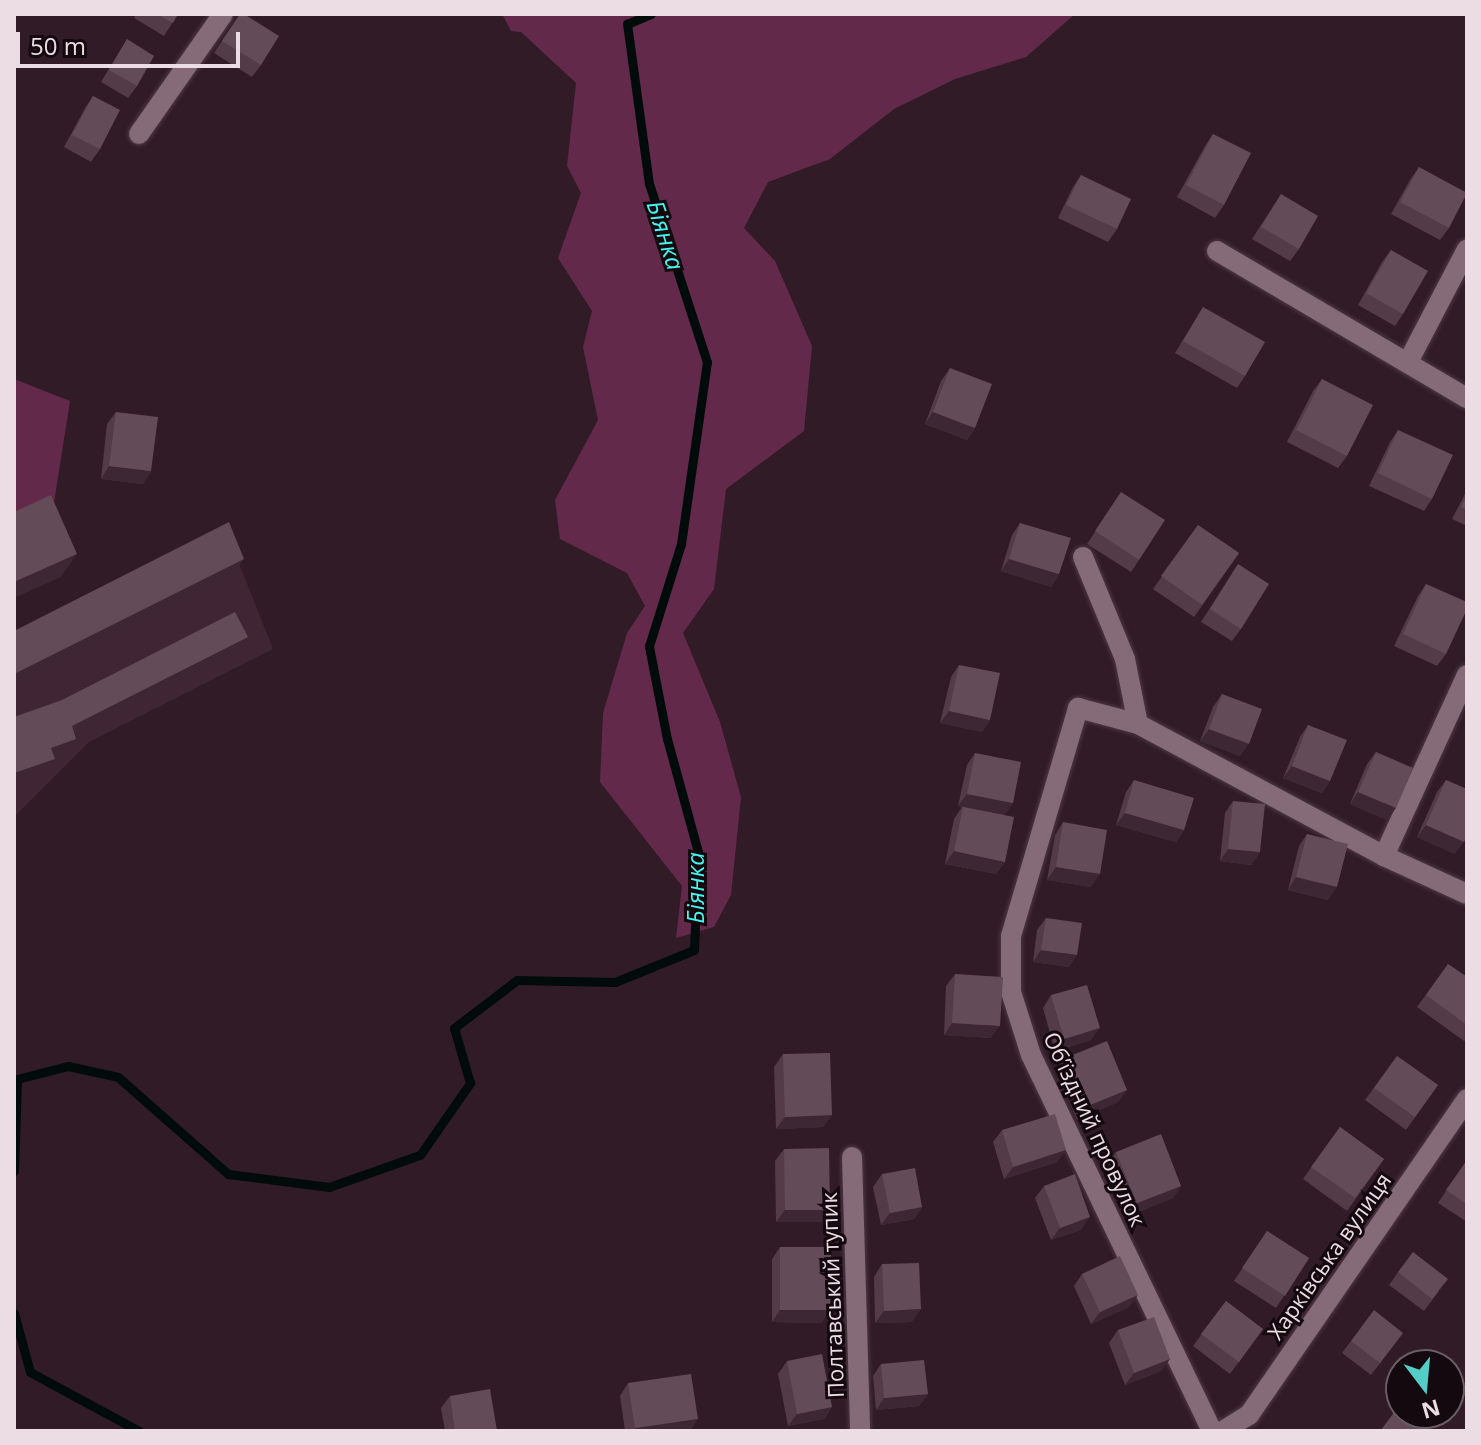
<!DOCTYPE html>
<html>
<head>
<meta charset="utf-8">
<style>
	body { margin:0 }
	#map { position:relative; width:1481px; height:1445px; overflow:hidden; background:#311b27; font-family:"Open Sans",sans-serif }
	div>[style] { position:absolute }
	.built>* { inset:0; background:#402534 }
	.green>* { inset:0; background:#63294a }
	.stream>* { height:9px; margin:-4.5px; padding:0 4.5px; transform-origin:4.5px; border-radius:4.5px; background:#010b0a }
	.roads { filter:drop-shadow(0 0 2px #4b3943) drop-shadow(0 0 2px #4b3943) }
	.street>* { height:20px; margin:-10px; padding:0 10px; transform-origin:10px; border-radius:10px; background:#856a77 }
	.secondary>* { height:20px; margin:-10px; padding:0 10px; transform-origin:10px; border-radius:10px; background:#856a77 }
	.wall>* { inset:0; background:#533b48 }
	.shaded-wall>* { inset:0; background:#3e2734 }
	.building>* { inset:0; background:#634c58 }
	span { translate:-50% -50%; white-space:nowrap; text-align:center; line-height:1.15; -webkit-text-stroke:6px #13090e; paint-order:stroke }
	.street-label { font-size:22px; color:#ecdce3 }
	.water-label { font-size:24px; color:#44f8ef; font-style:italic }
	.frame { position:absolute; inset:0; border:16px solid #ecdce3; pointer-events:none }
	.north { position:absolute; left:1385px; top:1349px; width:80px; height:80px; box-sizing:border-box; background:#13090e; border:2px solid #6a5d63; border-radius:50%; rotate:164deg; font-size:22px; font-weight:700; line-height:32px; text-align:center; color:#ecdce3 }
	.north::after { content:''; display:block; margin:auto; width:28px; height:36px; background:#54cdc7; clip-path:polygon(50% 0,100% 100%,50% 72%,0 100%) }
	.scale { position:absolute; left:16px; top:32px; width:224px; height:36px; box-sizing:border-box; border:4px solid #ecdce3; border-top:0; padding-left:10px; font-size:24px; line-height:28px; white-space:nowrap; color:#ecdce3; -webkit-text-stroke:6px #13090e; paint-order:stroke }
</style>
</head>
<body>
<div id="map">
	<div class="built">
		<div style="clip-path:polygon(225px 528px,273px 649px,89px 742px,14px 817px,14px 635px)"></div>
	</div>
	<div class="green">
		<div style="clip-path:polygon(502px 14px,1075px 14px,1026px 57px,955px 79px,894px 109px,830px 159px,768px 182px,744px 228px,775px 261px,812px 346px,804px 431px,726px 489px,714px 589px,683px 633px,720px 722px,741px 797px,731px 895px,714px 927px,676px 938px,682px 886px,600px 782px,603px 713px,627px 633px,645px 606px,627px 573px,560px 539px,555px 500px,598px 420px,583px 347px,592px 311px,558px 258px,581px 193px,567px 166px,576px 83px,521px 32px,511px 31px)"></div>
		<div style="clip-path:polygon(14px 379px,70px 401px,53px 509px,14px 528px)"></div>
	</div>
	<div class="stream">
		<div style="left:14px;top:1171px;width:92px;rotate:-88.1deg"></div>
		<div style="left:17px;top:1079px;width:53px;rotate:-14.3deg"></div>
		<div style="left:68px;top:1066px;width:51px;rotate:12.4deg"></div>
		<div style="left:118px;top:1077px;width:147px;rotate:41.4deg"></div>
		<div style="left:228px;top:1174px;width:102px;rotate:7.3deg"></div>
		<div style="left:329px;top:1187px;width:96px;rotate:-19.4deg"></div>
		<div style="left:420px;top:1155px;width:88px;rotate:-55.2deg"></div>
		<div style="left:470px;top:1083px;width:57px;rotate:-106.2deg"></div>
		<div style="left:454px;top:1028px;width:79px;rotate:-37.3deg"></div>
		<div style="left:517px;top:980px;width:98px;rotate:1.2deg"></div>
		<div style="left:615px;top:982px;width:85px;rotate:-22.1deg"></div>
		<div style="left:694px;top:950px;width:98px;rotate:-87.7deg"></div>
		<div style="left:698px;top:852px;width:117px;rotate:-105.3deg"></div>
		<div style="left:667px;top:739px;width:95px;rotate:-101deg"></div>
		<div style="left:649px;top:646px;width:107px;rotate:-72.6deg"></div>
		<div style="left:681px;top:544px;width:184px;rotate:-81.9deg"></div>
		<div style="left:707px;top:362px;width:187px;rotate:-108deg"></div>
		<div style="left:649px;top:184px;width:162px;rotate:-97.8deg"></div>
		<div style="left:627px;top:24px;width:26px;rotate:-23deg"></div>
		<div style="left:14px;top:1313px;width:61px;rotate:74.8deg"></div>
		<div style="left:30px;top:1372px;width:124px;rotate:28.4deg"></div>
	</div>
	<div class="roads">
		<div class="street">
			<div style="left:139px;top:134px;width:146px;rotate:-55deg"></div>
			<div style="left:1217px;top:251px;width:290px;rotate:30.5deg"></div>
			<div style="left:1408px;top:362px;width:127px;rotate:-62.4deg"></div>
			<div style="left:1083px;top:557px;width:110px;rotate:67.6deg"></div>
			<div style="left:1125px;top:659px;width:66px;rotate:78.7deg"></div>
			<div style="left:1384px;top:856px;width:199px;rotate:-65.4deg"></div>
			<div style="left:852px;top:1157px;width:274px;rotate:88.3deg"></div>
			<div style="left:1212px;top:1431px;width:417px;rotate:-115.7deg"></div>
			<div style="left:1031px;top:1055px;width:66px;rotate:-107.6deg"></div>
			<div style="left:1011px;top:992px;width:56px;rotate:-90deg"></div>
			<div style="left:1011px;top:936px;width:238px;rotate:-73.6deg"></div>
			<div style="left:1078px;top:708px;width:62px;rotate:14.9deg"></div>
			<div style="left:1138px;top:724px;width:279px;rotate:28.2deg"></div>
			<div style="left:1384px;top:856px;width:91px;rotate:24.6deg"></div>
		</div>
		<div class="secondary">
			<div style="left:1223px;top:1431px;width:31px;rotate:-32deg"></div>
			<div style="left:1249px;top:1415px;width:384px;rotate:-55.4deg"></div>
		</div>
	</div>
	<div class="wall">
		<div style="clip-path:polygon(136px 14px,178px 14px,164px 36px,134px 18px)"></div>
		<div style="clip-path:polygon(240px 14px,261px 65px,252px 77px,214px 53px)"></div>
		<div style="clip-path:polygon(127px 39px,137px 86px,128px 98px,101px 82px)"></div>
		<div style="clip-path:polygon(93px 96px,100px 149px,91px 162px,64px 147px,85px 108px)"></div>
		<div style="clip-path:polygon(1213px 134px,1224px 205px,1215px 218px,1177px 197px,1205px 146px)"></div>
		<div style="clip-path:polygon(1419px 167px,1449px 228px,1440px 240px,1391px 214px,1410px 180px)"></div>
		<div style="clip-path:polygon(1081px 175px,1117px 229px,1108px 242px,1058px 218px,1073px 187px)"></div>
		<div style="clip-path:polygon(1281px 194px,1299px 249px,1290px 261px,1252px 239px)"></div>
		<div style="clip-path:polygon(1391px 250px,1403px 314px,1395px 326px,1358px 305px,1382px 262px)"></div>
		<div style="clip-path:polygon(1203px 307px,1245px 376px,1237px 388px,1175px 353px)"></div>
		<div style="clip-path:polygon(950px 368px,975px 428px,967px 440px,925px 424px,941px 381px)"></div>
		<div style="clip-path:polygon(1322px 379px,1347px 456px,1338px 468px,1287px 442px,1313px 391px)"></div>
		<div style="clip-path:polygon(116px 412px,151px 471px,143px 484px,101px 479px,107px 424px)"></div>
		<div style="clip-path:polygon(1398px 430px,1432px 499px,1424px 511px,1369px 486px,1390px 442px)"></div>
		<div style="clip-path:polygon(1467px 490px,1467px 526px,1452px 519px)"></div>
		<div style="clip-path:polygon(1121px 492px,1139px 560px,1131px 572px,1087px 544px)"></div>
		<div style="clip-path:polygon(1020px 523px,1059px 574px,1051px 587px,1001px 571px,1012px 535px)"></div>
		<div style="clip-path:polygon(1198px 525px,1239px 553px,1194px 617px,1153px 589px)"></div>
		<div style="clip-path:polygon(1238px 564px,1241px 629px,1232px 641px,1201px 622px)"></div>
		<div style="clip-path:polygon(1426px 584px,1446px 654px,1437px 666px,1394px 646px,1418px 596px)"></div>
		<div style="clip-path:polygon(959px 665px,990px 720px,982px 732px,940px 723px,951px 677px)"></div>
		<div style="clip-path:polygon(1222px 694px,1240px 756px,1200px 741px,1213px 707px)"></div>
		<div style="clip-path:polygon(1308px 725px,1330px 781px,1322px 793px,1283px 778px,1300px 737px)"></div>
		<div style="clip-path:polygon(1376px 752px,1387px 820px,1350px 804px,1367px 764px)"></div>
		<div style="clip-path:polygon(975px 753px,1013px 803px,1004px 815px,1005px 862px,996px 874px,945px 864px,954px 819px,962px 807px,958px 806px,967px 765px)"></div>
		<div style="clip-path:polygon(1134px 780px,1184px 830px,1176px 842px,1116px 825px,1126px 792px)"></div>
		<div style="clip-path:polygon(1446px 780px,1455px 854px,1417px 837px,1437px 792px)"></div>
		<div style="clip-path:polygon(1233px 801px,1260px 852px,1251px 865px,1220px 861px,1225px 813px)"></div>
		<div style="clip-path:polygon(1063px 822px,1091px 887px,1047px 880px,1055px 835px)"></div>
		<div style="clip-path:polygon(1307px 834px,1328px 900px,1288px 890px,1299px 846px)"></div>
		<div style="clip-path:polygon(1046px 918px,1069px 967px,1033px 962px,1037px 930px)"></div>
		<div style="clip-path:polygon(1448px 964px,1467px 977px,1467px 1038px,1464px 1041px,1417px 1007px)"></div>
		<div style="clip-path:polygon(955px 974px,991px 1038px,944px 1035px,946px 986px)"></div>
		<div style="clip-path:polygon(1051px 995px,1091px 1040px,1055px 1051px,1043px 1008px)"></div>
		<div style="clip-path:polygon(783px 1054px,832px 1115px,823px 1127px,776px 1129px,774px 1067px)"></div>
		<div style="clip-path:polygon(1397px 1056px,1438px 1085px,1406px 1130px,1365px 1100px)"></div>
		<div style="clip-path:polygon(1065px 1058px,1127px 1090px,1118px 1102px,1077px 1120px,1056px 1070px)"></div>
		<div style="clip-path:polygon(1340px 1127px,1384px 1159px,1347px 1211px,1303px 1179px)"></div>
		<div style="clip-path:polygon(1002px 1130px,1057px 1162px,1004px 1179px,993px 1142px)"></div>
		<div style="clip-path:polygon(784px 1149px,822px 1222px,776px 1222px,775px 1161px)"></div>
		<div style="clip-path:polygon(1116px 1152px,1181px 1186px,1173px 1198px,1128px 1216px,1108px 1164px)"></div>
		<div style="clip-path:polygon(1467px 1160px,1467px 1222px,1438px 1203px)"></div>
		<div style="clip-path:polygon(882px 1174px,922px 1207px,914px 1219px,881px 1225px,873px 1187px)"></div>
		<div style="clip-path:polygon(1044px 1186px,1081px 1230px,1051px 1240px,1035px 1198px)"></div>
		<div style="clip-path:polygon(1267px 1231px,1309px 1258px,1276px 1308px,1234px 1281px)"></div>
		<div style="clip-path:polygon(780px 1247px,822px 1323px,772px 1322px,772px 1259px)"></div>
		<div style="clip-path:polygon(882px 1264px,912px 1322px,875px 1323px,874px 1277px)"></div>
		<div style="clip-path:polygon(1398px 1272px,1439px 1291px,1424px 1311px,1389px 1285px)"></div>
		<div style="clip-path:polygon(1082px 1274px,1129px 1307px,1091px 1324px,1074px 1286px)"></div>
		<div style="clip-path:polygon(1226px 1301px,1263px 1329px,1230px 1374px,1193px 1346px)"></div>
		<div style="clip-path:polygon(1118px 1330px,1170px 1359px,1161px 1371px,1125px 1385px,1109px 1343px)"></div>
		<div style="clip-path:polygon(1403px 1333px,1371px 1375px,1342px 1353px,1351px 1341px)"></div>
		<div style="clip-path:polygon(787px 1361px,832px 1407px,824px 1419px,788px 1426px,778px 1374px)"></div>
		<div style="clip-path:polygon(881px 1364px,928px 1394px,919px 1406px,876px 1410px,873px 1376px)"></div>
		<div style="clip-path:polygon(628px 1383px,690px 1431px,625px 1431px,620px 1396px)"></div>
		<div style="clip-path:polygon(450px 1396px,497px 1431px,445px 1431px,441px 1408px)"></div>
	</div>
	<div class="shaded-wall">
		<div style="clip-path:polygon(933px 412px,975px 428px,967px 440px,925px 424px)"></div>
		<div style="clip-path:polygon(109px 466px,151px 471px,143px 484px,101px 479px)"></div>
		<div style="clip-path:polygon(77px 554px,61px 577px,14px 598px,14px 582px)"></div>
		<div style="clip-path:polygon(244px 559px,240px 565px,14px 678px,14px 674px)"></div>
		<div style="clip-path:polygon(1009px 559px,1059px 574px,1051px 587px,1001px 571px)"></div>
		<div style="clip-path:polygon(248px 637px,243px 644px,67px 732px,72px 726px)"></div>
		<div style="clip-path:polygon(949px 711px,990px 720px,982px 732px,940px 723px)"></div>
		<div style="clip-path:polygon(1209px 729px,1249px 744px,1240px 756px,1200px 741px)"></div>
		<div style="clip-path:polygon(76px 739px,72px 745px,46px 754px,51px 748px)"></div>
		<div style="clip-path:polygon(55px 759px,50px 765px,14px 778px,14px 773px)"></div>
		<div style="clip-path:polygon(1292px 766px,1330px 781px,1322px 793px,1283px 778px)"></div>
		<div style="clip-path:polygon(1358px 792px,1396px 808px,1387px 820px,1350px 804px)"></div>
		<div style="clip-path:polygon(967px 794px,1013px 803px,1004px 815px,958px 806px)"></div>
		<div style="clip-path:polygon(1125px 813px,1184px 830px,1176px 842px,1116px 825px)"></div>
		<div style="clip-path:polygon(1426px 825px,1464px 842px,1455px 854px,1417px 837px)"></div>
		<div style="clip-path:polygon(1228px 849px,1260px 852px,1251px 865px,1220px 861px)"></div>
		<div style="clip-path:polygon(954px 851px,1005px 862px,996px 874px,945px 864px)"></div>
		<div style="clip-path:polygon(1056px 867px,1100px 874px,1091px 887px,1047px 880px)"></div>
		<div style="clip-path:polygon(1296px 877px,1337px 887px,1328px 900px,1288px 890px)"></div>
		<div style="clip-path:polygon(1041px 950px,1077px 955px,1069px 967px,1033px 962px)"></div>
		<div style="clip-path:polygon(952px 1023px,1000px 1026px,991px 1038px,944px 1035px)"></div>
		<div style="clip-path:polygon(1100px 1028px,1091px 1040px,1055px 1051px,1064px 1039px)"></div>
		<div style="clip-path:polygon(1127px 1090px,1118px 1102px,1077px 1120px,1085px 1107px)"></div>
		<div style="clip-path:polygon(832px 1115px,823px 1127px,776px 1129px,785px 1117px)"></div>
		<div style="clip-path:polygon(1066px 1150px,1057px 1162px,1004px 1179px,1013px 1167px)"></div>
		<div style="clip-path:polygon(1181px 1186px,1173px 1198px,1128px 1216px,1137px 1203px)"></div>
		<div style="clip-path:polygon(922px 1207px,914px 1219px,881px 1225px,890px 1213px)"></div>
		<div style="clip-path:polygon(785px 1210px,830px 1210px,822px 1222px,776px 1222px)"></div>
		<div style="clip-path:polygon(1090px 1217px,1081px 1230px,1051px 1240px,1060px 1228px)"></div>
		<div style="clip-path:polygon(1138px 1295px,1129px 1307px,1091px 1324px,1100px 1312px)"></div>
		<div style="clip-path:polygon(921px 1309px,912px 1322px,875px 1323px,884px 1311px)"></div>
		<div style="clip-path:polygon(780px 1310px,830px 1310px,822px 1323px,772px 1322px)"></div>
		<div style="clip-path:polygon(1170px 1359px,1161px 1371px,1125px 1385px,1134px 1373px)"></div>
		<div style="clip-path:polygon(928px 1394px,919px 1406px,876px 1410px,884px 1398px)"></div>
		<div style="clip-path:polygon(832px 1407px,824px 1419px,788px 1426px,797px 1414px)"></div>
		<div style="clip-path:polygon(698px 1419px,690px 1431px,633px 1431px,635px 1428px)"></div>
	</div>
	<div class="building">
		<div style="clip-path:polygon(157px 14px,178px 14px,173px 23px)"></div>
		<div style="clip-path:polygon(240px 14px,244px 14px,279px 36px,261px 65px,222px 41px)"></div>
		<div style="clip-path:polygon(127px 39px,154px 56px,137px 86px,109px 70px)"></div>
		<div style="clip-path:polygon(93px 96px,120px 110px,100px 149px,72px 135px)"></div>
		<div style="clip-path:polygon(1213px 134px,1251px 153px,1224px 205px,1186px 185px)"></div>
		<div style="clip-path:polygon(1419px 167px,1467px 193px,1449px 228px,1400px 202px)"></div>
		<div style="clip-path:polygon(1081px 175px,1131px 199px,1117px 229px,1066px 205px)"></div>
		<div style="clip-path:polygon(1281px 194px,1318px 216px,1299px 249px,1261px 227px)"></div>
		<div style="clip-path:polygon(1391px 250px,1428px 271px,1403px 314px,1366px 293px)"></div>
		<div style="clip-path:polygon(1203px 307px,1265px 342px,1245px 376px,1183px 341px)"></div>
		<div style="clip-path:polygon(950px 368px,992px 384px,975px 428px,933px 412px)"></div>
		<div style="clip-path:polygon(1322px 379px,1373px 405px,1347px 456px,1296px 430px)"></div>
		<div style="clip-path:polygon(116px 412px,158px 417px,151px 471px,109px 466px)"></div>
		<div style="clip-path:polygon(1398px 430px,1453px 455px,1432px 499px,1378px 473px)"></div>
		<div style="clip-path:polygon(1121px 492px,1165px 520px,1139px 560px,1095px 531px)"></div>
		<div style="clip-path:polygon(1467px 494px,1467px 510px,1461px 507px)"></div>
		<div style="clip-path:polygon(51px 495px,77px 554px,14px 582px,14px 512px)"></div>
		<div style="clip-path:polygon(229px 522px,244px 559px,14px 674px,14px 631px)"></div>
		<div style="clip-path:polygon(1020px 523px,1071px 538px,1059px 574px,1009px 559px)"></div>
		<div style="clip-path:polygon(1198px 525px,1239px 553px,1202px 605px,1161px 576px)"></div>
		<div style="clip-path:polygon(1238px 564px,1269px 584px,1241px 629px,1210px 609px)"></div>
		<div style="clip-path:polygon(1426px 584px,1467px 602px,1467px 609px,1446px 654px,1403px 634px)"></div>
		<div style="clip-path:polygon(235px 612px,248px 637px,72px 726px,76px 739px,51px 748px,55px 759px,14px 773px,14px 717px,62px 700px)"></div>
		<div style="clip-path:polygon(959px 665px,1000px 673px,990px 720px,949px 711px)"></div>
		<div style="clip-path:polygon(1222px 694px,1262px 709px,1249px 744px,1209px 729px)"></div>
		<div style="clip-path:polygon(1308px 725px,1347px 740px,1330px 781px,1292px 766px)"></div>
		<div style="clip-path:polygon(1376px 752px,1413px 768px,1396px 808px,1358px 792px)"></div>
		<div style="clip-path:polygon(975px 753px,1021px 762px,1013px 803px,967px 794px)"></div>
		<div style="clip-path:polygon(1134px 780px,1194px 798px,1184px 830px,1125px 813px)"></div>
		<div style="clip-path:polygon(1446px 780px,1467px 789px,1467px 835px,1464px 842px,1426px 825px)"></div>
		<div style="clip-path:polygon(1233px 801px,1265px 804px,1260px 852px,1228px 849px)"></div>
		<div style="clip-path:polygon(963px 807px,1014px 817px,1005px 862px,954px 851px)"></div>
		<div style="clip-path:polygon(1063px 822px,1107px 830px,1100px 874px,1056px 867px)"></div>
		<div style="clip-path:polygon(1307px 834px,1348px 844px,1337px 887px,1296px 877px)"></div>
		<div style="clip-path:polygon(1046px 918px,1082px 923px,1077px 955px,1041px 950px)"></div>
		<div style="clip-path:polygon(1448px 964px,1467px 977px,1467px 1025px,1426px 995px)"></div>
		<div style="clip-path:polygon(955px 974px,1003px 977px,1000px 1026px,952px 1023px)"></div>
		<div style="clip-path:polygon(1087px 985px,1100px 1028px,1064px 1039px,1051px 995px)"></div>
		<div style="clip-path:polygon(1107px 1041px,1127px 1090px,1085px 1107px,1065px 1058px)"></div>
		<div style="clip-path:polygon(830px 1053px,832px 1115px,785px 1117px,783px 1054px)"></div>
		<div style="clip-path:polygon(1397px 1056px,1438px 1085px,1415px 1117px,1374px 1088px)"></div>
		<div style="clip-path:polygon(1055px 1114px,1066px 1150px,1013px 1167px,1002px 1130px)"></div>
		<div style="clip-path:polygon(1340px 1127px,1384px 1159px,1355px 1198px,1311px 1167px)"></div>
		<div style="clip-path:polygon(1161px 1134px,1181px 1186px,1137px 1203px,1116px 1152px)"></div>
		<div style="clip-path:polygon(829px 1148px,830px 1210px,785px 1210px,784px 1149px)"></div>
		<div style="clip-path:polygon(1467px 1160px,1467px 1204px,1446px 1190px)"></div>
		<div style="clip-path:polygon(915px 1168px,922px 1207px,890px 1213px,882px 1174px)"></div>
		<div style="clip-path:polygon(1075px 1174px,1090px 1217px,1060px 1228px,1044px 1186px)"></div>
		<div style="clip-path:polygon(1267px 1231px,1309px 1258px,1285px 1296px,1242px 1268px)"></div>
		<div style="clip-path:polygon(780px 1247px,831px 1247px,830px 1310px,780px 1310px)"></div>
		<div style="clip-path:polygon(1413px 1252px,1448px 1279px,1432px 1299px,1398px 1272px)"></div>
		<div style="clip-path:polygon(1120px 1256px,1138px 1295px,1100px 1312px,1082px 1274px)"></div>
		<div style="clip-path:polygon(919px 1263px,921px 1309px,884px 1311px,882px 1264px)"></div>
		<div style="clip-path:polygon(1226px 1301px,1263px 1329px,1239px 1362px,1201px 1334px)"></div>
		<div style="clip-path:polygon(1374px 1310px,1403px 1333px,1380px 1363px,1351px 1341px)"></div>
		<div style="clip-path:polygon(1154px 1317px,1170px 1359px,1134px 1373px,1118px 1330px)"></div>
		<div style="clip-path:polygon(822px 1354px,832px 1407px,797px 1414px,787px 1361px)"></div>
		<div style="clip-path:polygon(924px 1360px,928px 1394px,884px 1398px,881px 1364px)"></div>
		<div style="clip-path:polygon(691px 1374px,698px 1419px,635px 1428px,628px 1383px)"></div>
		<div style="clip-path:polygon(490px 1389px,497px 1431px,455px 1431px,450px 1396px)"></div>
		<div style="clip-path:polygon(1401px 1403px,1401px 1413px,1417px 1413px,1431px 1424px,1426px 1431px,1382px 1431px,1381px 1430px)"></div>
	</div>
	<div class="street-label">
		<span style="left:1095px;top:1129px;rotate:65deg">Обʼїздний провулок</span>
		<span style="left:1329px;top:1256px;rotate:-55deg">Харківська вулиця</span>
		<span style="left:832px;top:1295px;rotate:-92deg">Полтавський тупик</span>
	</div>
	<div class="water-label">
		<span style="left:666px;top:235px;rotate:72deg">Біянка</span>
		<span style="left:695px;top:888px;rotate:-90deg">Біянка</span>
	</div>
	<div class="frame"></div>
	<div class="north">N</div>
	<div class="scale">50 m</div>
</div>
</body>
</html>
